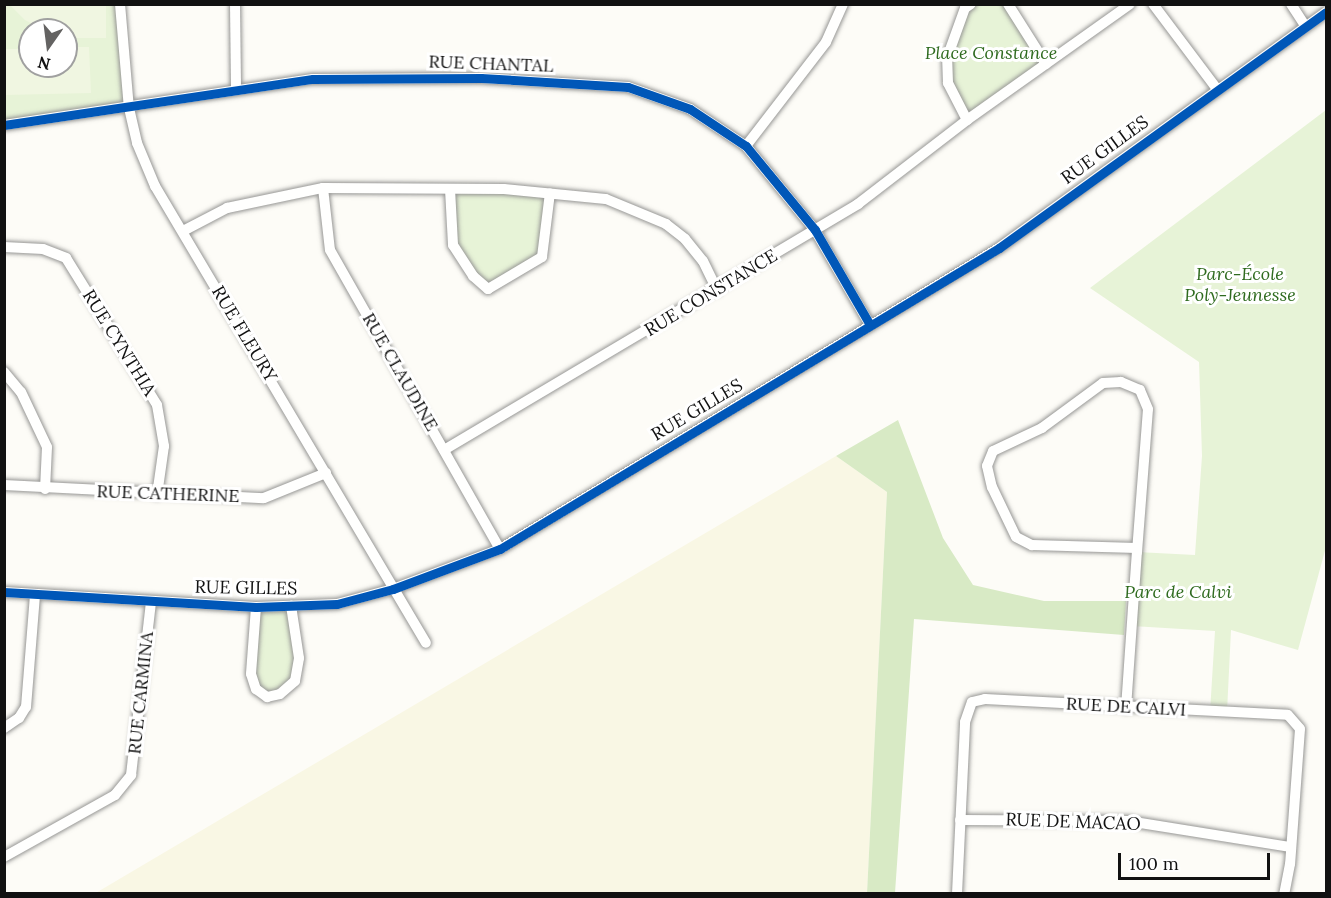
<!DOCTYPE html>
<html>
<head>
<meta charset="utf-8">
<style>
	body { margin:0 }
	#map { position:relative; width:1331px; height:898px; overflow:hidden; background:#fdfcf7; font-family:Lora,serif }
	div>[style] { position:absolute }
	.farmland>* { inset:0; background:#f9f7e4 }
	.green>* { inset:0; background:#e7f3d7 }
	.forest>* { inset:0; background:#d8eac5 }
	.pitch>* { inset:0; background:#f0f6e1 }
	.roads { filter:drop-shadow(0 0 2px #979795) drop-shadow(0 0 2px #979795) }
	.street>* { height:10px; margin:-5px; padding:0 5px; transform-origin:5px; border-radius:5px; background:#fffffe }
	.cycleway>* { height:9px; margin:-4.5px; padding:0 4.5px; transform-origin:4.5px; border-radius:4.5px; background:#0057b8 }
	span { translate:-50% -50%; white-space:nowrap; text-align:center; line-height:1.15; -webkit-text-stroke:6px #fff; paint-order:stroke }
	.park-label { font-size:18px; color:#2f6b1f; font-style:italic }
	.street-label { font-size:18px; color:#111 }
	.frame { position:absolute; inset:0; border:6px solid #111; pointer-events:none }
	.north { position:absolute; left:18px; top:18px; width:60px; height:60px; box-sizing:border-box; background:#fff; border:2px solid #a0a0a0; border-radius:50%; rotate:194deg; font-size:16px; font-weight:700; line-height:24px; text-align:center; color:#111 }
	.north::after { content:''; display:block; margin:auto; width:21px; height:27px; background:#646362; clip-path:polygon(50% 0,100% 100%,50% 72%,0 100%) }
	.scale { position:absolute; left:1118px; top:853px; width:152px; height:27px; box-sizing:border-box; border:3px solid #111; border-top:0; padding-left:8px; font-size:18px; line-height:21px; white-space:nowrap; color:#111; -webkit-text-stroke:4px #fff; paint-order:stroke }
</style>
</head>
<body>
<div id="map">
	<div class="farmland">
		<div style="clip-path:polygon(836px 456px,887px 492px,867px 893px,94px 894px)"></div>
	</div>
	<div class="green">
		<div style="clip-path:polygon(evenodd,4px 5px,120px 5px,129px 108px,5px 125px,4px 5px,30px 30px,66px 30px,66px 66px,30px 66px,30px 30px)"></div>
		<div style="clip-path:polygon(971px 5px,1008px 5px,1046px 64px,967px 120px,948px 83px,947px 58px)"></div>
		<div style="clip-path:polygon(1326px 110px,1326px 547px,1298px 650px,1231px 630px,1227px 712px,1210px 712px,1215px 631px,1132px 626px,1137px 552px,1195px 555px,1202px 456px,1199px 362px,1090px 288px)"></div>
		<div style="clip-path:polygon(450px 189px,550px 193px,542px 257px,488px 289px,453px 245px)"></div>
		<div style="clip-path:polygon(291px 606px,299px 658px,295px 681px,280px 694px,256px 689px,256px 607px)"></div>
	</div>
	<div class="forest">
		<div style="clip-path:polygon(898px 420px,943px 538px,973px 585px,1044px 601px,1126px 601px,1124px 635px,914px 619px,895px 893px,867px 893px,887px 492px,836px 456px)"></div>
	</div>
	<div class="pitch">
		<div style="clip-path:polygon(10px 5px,106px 5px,106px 38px,66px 38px,66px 30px,44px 30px,25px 20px)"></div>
		<div style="clip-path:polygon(66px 47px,89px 47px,91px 93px,5px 95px,5px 49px,30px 49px,30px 66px,66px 66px)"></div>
	</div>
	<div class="roads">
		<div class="street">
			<div style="left:120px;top:4px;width:104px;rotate:85.1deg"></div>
			<div style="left:129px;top:108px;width:36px;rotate:77deg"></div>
			<div style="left:137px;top:143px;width:47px;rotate:67.3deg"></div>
			<div style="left:155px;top:186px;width:531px;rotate:59.33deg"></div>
			<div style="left:235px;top:4px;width:84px;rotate:89.3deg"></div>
			<div style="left:1008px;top:4px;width:71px;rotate:57.7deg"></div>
			<div style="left:1153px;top:4px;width:106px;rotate:53deg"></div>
			<div style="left:1291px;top:4px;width:27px;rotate:57deg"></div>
			<div style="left:967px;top:120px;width:42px;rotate:-117.2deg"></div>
			<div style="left:948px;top:83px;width:25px;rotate:-92deg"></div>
			<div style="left:947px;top:58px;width:53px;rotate:-70.2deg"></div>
			<div style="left:965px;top:8px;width:7px;rotate:-34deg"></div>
			<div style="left:4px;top:125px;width:312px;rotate:-8.5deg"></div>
			<div style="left:313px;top:79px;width:168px;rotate:-0.3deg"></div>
			<div style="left:481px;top:78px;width:147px;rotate:3.5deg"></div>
			<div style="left:628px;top:87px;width:66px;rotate:19.5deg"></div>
			<div style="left:690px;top:109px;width:67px;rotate:33.5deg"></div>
			<div style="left:746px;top:146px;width:109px;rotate:50.6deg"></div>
			<div style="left:815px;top:230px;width:110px;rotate:59.9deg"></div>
			<div style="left:746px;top:146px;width:131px;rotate:-52.4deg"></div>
			<div style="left:826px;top:42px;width:42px;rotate:-65.9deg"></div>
			<div style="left:323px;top:188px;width:62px;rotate:83.6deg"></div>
			<div style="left:330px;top:250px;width:344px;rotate:60.4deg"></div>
			<div style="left:450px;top:189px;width:56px;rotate:86.9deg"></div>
			<div style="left:453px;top:245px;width:37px;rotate:57deg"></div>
			<div style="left:473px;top:276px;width:20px;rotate:41deg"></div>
			<div style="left:488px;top:289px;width:63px;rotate:-30.7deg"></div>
			<div style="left:542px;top:257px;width:64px;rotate:-82.9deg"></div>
			<div style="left:183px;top:231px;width:50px;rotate:-27.6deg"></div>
			<div style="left:227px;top:208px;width:98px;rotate:-11.8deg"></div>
			<div style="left:323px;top:188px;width:181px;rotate:0.3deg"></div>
			<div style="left:504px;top:189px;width:102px;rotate:5.6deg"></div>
			<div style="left:606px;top:199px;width:65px;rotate:22.6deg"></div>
			<div style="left:666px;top:224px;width:24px;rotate:38deg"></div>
			<div style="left:685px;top:239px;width:28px;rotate:51deg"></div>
			<div style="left:703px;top:261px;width:32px;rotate:64deg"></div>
			<div style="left:4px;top:247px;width:39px;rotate:3deg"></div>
			<div style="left:43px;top:249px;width:25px;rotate:21deg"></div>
			<div style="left:66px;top:258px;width:173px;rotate:58.2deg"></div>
			<div style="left:157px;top:405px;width:42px;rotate:80.3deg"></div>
			<div style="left:164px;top:446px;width:49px;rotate:98.1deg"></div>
			<div style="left:4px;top:372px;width:26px;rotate:50deg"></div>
			<div style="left:21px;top:392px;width:61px;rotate:64.7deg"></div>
			<div style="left:47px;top:447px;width:42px;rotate:92.7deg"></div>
			<div style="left:444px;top:450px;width:482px;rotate:-30.7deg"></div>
			<div style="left:858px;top:204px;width:138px;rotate:-37.6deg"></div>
			<div style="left:967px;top:120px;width:200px;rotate:-35.4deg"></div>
			<div style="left:4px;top:485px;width:260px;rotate:2.9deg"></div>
			<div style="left:264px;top:498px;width:67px;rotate:-22deg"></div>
			<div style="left:4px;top:592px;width:252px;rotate:3.4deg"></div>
			<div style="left:256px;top:607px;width:81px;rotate:-2.1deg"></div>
			<div style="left:337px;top:604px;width:58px;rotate:-15deg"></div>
			<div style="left:393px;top:589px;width:114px;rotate:-20.5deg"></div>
			<div style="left:500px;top:549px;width:583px;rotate:-31.1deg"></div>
			<div style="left:999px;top:248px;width:403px;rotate:-35.8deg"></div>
			<div style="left:256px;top:607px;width:67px;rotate:94.3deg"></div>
			<div style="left:251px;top:674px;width:16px;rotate:72deg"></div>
			<div style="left:256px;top:689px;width:14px;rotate:36deg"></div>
			<div style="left:267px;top:697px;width:13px;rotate:-13deg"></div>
			<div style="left:280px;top:694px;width:20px;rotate:-41deg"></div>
			<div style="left:295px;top:681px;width:23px;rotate:-80deg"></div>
			<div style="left:299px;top:658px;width:53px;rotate:-98.7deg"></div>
			<div style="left:1126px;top:708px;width:156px;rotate:-86deg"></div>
			<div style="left:1137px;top:552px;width:143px;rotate:-85.6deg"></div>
			<div style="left:1148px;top:409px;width:21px;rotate:-113deg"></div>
			<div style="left:1140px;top:390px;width:21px;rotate:-157deg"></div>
			<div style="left:1121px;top:382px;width:18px;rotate:177deg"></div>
			<div style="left:1103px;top:383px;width:76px;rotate:143.6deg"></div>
			<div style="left:1042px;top:428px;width:54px;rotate:154.9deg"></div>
			<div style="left:993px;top:451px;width:16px;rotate:112deg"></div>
			<div style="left:987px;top:466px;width:22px;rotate:77deg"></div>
			<div style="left:992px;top:487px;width:55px;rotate:64.4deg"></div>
			<div style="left:1016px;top:537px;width:18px;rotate:27deg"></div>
			<div style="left:1032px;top:545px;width:105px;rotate:1.6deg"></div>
			<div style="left:4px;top:728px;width:18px;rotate:-34deg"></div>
			<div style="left:19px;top:718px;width:13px;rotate:-58deg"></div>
			<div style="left:26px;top:707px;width:113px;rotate:-85.4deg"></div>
			<div style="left:960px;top:820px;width:168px;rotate:0.3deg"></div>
			<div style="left:1128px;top:821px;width:165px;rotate:9.1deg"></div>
			<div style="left:4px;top:857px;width:127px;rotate:-29.2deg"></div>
			<div style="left:115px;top:795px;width:26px;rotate:-51deg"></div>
			<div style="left:131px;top:775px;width:175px;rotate:-83.4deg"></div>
			<div style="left:957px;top:894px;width:172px;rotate:-87.3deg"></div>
			<div style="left:965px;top:722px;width:21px;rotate:-71deg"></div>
			<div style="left:972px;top:702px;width:13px;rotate:-13deg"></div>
			<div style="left:985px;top:699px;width:303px;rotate:3deg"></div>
			<div style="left:1288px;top:715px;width:18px;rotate:49deg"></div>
			<div style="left:1300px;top:729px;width:135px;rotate:94.2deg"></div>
			<div style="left:1290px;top:864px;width:31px;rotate:101deg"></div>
		</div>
	</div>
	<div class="cycleway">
		<div style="left:4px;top:125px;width:312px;rotate:-8.5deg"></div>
		<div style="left:313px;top:79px;width:168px;rotate:-0.3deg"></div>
		<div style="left:481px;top:78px;width:147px;rotate:3.5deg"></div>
		<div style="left:628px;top:87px;width:66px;rotate:19.5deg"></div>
		<div style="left:690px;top:109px;width:67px;rotate:33.5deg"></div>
		<div style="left:746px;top:146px;width:109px;rotate:50.6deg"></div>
		<div style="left:815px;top:230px;width:110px;rotate:59.9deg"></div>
		<div style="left:4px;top:592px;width:252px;rotate:3.4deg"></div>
		<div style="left:256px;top:607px;width:81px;rotate:-2.1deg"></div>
		<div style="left:337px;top:604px;width:58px;rotate:-15deg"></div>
		<div style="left:393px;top:589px;width:114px;rotate:-20.5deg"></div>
		<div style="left:500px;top:549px;width:583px;rotate:-31.1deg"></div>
		<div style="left:999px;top:248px;width:403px;rotate:-35.8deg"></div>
	</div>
	<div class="park-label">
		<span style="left:991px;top:53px">Place Constance</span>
		<span style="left:1240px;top:285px">Parc-École<br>Poly-Jeunesse</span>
		<span style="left:1178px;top:592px">Parc de Calvi</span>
	</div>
	<div class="street-label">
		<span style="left:491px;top:64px;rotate:2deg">RUE CHANTAL</span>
		<span style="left:1105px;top:150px;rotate:-36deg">RUE GILLES</span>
		<span style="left:711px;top:293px;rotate:-31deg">RUE CONSTANCE</span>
		<span style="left:244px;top:334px;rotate:59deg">RUE FLEURY</span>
		<span style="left:119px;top:343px;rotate:58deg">RUE CYNTHIA</span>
		<span style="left:400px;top:372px;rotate:60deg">RUE CLAUDINE</span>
		<span style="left:697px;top:410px;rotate:-31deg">RUE GILLES</span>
		<span style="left:168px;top:494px;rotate:2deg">RUE CATHERINE</span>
		<span style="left:246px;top:588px;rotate:1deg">RUE GILLES</span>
		<span style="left:141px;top:693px;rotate:-84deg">RUE CARMINA</span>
		<span style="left:1126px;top:707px;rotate:3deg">RUE DE CALVI</span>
		<span style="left:1073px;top:822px;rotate:2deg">RUE DE MACAO</span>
	</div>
	<div class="frame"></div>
	<div class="north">N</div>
	<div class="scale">100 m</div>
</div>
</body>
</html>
